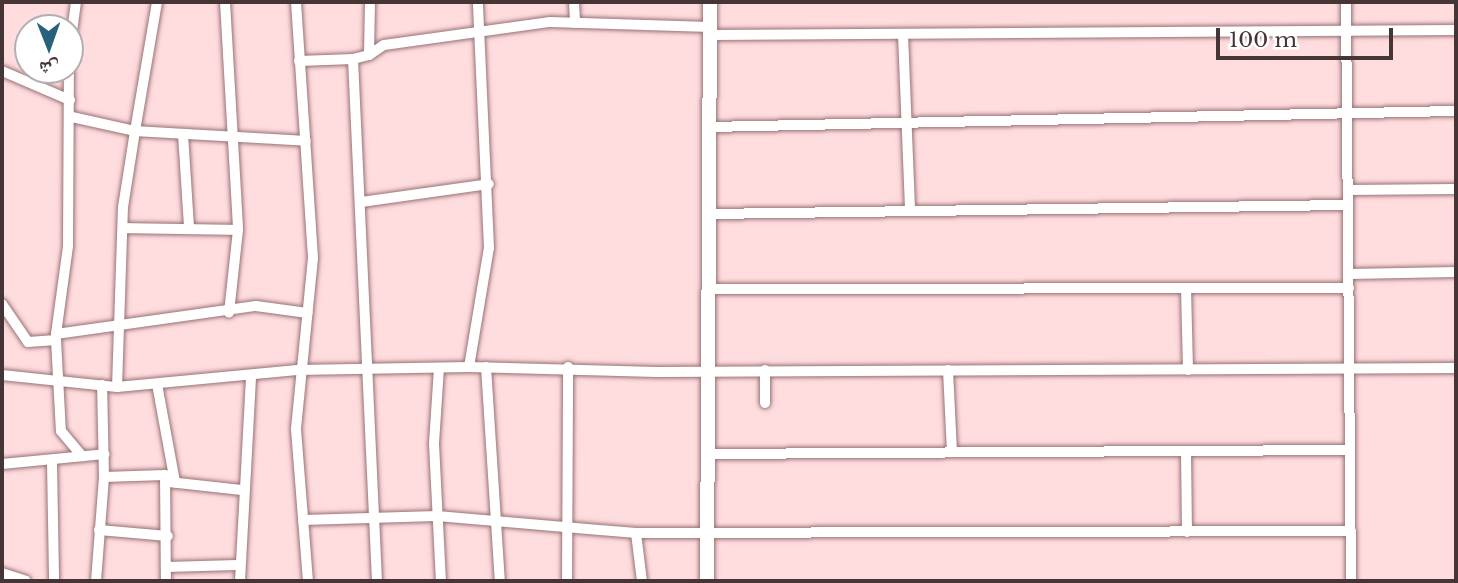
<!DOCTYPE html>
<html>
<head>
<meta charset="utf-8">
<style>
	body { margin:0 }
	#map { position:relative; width:1458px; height:583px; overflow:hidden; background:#ffdcde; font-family:"Libre Baskerville","Noto Naskh Arabic",serif }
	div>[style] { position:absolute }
	.roads { filter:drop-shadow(0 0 2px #987275) drop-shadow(0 0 2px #987275) }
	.street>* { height:10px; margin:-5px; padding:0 5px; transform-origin:5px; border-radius:5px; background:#fff }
	.secondary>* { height:14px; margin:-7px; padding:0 7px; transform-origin:7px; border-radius:7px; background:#fff }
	span { translate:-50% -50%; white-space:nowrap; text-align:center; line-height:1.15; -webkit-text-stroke:7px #fff; paint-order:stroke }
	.frame { position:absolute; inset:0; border:4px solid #453536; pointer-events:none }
	.north { position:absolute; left:14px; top:14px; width:70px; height:70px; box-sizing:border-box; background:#fff; border:2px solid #b5aeaf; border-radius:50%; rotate:179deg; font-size:19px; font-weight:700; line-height:28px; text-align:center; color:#453536 }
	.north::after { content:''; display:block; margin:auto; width:24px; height:32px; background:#28617b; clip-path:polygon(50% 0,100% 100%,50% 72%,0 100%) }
	.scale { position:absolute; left:1216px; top:28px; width:177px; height:32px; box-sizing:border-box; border:4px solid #453536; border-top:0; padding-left:9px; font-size:21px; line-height:24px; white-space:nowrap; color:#453536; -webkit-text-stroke:5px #fff; paint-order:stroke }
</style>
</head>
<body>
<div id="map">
	<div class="roads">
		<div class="street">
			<div style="left:225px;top:2px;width:228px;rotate:86.7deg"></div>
			<div style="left:238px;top:230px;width:83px;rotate:96.2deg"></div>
			<div style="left:296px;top:2px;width:257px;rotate:86.2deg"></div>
			<div style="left:313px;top:258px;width:172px;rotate:95.7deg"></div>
			<div style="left:296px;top:429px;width:152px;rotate:85.5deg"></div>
			<div style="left:370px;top:2px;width:53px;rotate:91.1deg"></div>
			<div style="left:369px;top:55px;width:16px;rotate:166deg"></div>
			<div style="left:353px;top:59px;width:523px;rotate:87.37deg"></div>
			<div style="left:574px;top:2px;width:21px;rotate:87deg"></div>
			<div style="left:1346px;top:2px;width:579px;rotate:89.51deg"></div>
			<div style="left:903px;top:34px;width:177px;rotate:87.7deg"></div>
			<div style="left:710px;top:35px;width:746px;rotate:-0.38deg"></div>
			<div style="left:70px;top:46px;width:44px;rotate:-82.2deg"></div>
			<div style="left:369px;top:55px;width:18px;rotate:-34deg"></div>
			<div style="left:384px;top:45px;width:168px;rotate:-7.9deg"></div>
			<div style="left:550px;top:22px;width:160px;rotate:1.8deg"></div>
			<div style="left:299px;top:61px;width:54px;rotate:-2.1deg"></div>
			<div style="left:2px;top:71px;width:74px;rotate:23.1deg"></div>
			<div style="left:72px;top:117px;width:65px;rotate:12.5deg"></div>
			<div style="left:135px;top:131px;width:131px;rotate:-80.3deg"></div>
			<div style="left:709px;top:127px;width:747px;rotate:-1.23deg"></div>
			<div style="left:183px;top:134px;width:93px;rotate:86.3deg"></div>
			<div style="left:1348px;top:190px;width:108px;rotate:-0.5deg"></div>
			<div style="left:361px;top:202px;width:129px;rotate:-8deg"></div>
			<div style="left:709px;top:214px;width:639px;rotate:-0.81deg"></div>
			<div style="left:123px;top:228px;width:115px;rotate:1deg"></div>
			<div style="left:1349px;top:274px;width:107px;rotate:-1.1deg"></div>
			<div style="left:1186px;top:288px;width:82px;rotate:88.6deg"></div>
			<div style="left:708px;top:289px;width:641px;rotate:-0.09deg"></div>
			<div style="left:2px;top:304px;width:46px;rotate:55.6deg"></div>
			<div style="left:28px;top:342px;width:28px;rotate:-4deg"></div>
			<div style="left:56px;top:340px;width:91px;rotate:86.9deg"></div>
			<div style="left:61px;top:431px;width:33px;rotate:50deg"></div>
			<div style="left:56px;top:334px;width:89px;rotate:-82.2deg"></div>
			<div style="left:68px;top:246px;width:176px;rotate:-89.7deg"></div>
			<div style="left:56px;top:340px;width:6px;rotate:-90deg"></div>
			<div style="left:56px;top:334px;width:202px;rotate:-8deg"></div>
			<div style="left:256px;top:306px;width:52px;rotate:7.7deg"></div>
			<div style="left:469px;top:367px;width:121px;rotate:-80.5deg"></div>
			<div style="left:489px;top:248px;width:246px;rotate:-92.6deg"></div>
			<div style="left:486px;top:367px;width:214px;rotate:86.3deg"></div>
			<div style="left:439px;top:368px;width:76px;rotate:93.8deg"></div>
			<div style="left:434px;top:444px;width:137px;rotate:87.1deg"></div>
			<div style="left:765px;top:370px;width:33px;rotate:90deg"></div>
			<div style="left:948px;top:370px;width:82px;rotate:87.2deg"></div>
			<div style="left:2px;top:375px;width:116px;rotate:6deg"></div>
			<div style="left:117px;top:387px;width:181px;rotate:-5.4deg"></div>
			<div style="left:297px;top:370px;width:172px;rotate:-1deg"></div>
			<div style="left:469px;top:367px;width:188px;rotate:1.5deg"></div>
			<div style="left:657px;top:372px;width:799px;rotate:-0.29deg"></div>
			<div style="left:157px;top:384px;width:100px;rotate:79.6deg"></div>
			<div style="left:117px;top:387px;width:180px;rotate:-88.1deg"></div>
			<div style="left:123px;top:207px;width:77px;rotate:-81deg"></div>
			<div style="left:135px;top:131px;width:171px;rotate:3.3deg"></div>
			<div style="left:1186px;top:451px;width:81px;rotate:89.3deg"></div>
			<div style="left:707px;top:454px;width:643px;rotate:-0.36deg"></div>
			<div style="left:52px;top:462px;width:119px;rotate:89deg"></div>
			<div style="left:2px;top:464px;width:103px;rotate:-5.5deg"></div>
			<div style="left:104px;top:477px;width:61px;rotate:-1.9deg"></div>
			<div style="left:165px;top:475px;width:106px;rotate:89.5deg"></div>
			<div style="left:169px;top:482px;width:73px;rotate:6.3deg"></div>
			<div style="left:303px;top:520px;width:134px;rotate:-1.7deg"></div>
			<div style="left:437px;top:516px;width:200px;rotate:4.9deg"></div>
			<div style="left:636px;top:533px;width:715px;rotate:-0.16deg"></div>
			<div style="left:99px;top:530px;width:69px;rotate:5deg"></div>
			<div style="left:636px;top:533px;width:48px;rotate:82.9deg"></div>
			<div style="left:166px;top:567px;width:71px;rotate:-1.6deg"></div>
			<div style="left:2px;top:573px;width:25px;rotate:18deg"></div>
			<div style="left:96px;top:581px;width:104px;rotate:-85.6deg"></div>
			<div style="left:104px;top:477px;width:92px;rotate:-91.2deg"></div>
			<div style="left:240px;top:581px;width:204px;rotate:-86.9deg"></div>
			<div style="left:567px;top:581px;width:214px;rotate:-89.7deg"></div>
		</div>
		<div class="secondary">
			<div style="left:707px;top:581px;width:579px;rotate:-89.7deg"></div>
		</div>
	</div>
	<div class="frame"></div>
	<div class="north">ش</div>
	<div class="scale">100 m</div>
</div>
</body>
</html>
